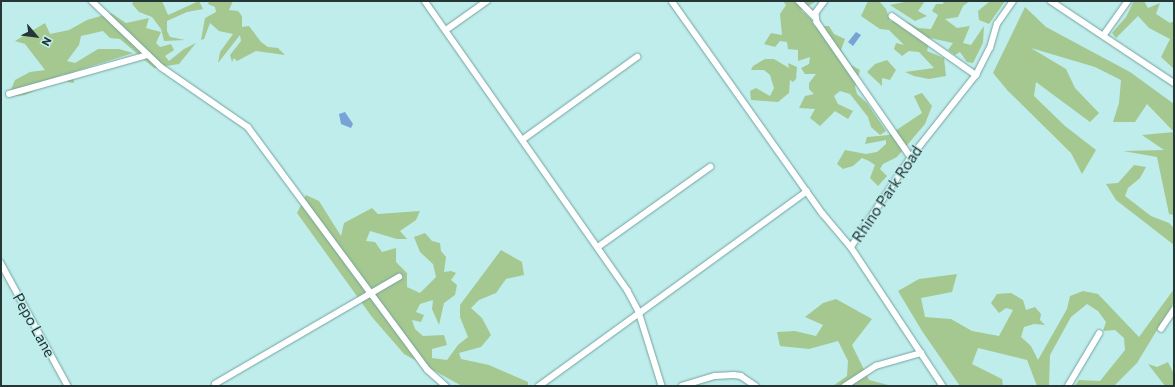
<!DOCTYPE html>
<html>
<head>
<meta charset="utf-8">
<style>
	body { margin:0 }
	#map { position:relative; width:1175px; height:387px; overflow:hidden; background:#bfedec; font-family:Commissioner,sans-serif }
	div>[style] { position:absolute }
	.green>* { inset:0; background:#a4c88f }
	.water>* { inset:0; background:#77a3d7 }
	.roads { filter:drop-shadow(0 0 1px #75a2a0) drop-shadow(0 0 1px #75a2a0) }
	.minor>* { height:5.5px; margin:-2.75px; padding:0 2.75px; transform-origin:2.75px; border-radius:2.75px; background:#fff }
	span { translate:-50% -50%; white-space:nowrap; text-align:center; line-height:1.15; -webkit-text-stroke:3px #bfedec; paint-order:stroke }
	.street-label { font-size:15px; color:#243635 }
	.frame { position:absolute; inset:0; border:2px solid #243635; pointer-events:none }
	.north { position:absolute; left:16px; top:16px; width:40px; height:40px; -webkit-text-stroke:3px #bfedec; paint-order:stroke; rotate:118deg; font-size:11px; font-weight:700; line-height:16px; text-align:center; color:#243635 }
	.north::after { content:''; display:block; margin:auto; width:14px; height:18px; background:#243635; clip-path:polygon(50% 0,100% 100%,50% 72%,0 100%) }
</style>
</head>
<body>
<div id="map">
	<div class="green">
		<div style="clip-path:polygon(134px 1px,162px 1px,168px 15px,199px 1px,203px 9px,187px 12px,167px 21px,167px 31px,170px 37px,185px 40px,164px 41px,161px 29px,152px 17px,139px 12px,132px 4px)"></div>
		<div style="clip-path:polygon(209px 1px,233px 1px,229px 10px,238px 11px,242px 16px,242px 27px,249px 26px,261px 42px,268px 47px,278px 48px,285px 55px,256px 51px,237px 61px,234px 58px,232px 62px,230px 55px,241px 41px,240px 35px,218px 63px,220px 52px,233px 34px,219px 31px,210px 23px,204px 39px,201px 40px,205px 18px,216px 12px,215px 7px,208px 4px)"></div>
		<div style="clip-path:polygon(783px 1px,817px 1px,801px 10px,811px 19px,815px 27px,829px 26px,834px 34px,845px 39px,841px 50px,851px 65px,860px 70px,855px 87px,857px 94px,867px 103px,886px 131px,880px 135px,871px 127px,868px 117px,850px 94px,840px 91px,834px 96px,838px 104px,853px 111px,848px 119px,835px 111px,820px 126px,810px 118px,815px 109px,799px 108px,805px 96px,814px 94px,809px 89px,809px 83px,816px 74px,805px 74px,801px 68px,809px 64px,810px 57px,798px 61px,798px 50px,788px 49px,787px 42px,780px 41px,775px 47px,764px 44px,771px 33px,782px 35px,780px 14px,786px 5px)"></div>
		<div style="clip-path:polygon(868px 1px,879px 1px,886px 9px,890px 21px,907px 22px,918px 28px,931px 29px,938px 15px,932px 11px,936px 4px,943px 4px,944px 1px,970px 1px,963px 6px,958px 17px,945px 19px,957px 28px,970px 26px,963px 43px,971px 45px,984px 26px,983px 43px,973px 63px,967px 62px,960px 52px,955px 55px,948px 50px,953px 43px,930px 38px,927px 51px,944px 58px,946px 76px,929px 79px,914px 76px,905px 72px,934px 68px,919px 52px,909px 51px,902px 56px,894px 49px,896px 43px,904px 45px,889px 30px,880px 29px,861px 16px)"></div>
		<div style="clip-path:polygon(909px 1px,925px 1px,918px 11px,927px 16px,915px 21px,890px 5px)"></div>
		<div style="clip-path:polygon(990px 1px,1005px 1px,989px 24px,979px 20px,978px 11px)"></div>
		<div style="clip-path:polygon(1134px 1px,1144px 1px,1148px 8px,1160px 3px,1156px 14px,1170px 23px,1174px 21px,1174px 69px,1161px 57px,1170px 39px,1149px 28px,1138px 16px,1116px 38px,1112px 33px,1126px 17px)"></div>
		<div style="clip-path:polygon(1025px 7px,1046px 27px,1130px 72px,1174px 104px,1174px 215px,1169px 214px,1157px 157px,1123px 151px,1164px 150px,1142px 135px,1174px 132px,1147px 104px,1135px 122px,1113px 122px,1119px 103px,1121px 80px,1095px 67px,1031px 48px,1066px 69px,1075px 88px,1099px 113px,1090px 122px,1036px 82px,1034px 96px,1065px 126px,1096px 150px,1082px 174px,1071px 153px,1008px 91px,993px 73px)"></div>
		<div style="clip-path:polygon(111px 13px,126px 23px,149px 18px,146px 28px,161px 32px,156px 43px,160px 47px,171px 44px,174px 50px,165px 56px,169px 61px,184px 49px,196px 43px,179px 64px,154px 68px,120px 39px,110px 38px,103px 31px,81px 36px,79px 45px,67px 61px,75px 63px,98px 49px,119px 49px,133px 53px,73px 72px,74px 83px,67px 82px,64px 74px,57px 77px,52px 85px,43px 82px,36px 90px,25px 95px,8px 97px,15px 80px,30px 72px,45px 70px,25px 44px,15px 41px,45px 23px,50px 34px,69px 30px,87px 20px)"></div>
		<div style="clip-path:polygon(765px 59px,774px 59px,789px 68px,788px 63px,797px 67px,796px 79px,793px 82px,790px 80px,789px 93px,778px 102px,751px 100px,750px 91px,756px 88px,770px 96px,774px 88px,770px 75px,764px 70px,751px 70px,753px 66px)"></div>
		<div style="clip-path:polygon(887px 60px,896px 70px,890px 80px,882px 78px,882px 86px,867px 72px,875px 64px)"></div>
		<div style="clip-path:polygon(922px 93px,932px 106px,925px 124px,897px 157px,883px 164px,880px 169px,887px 176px,878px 186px,870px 178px,875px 165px,869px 161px,862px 158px,853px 166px,843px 169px,837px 164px,845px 150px,866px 154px,877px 152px,886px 144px,886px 140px,865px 144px,867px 137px,889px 135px,922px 113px,914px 96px)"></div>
		<div style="clip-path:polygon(1134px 165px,1146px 167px,1140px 178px,1128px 188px,1125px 196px,1151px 216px,1169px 223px,1174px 228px,1174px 245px,1116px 200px,1106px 184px,1118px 183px)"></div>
		<div style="clip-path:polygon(306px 195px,319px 201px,341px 236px,344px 223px,372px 208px,378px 214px,420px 211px,416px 220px,400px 231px,407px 239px,397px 239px,370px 231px,366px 241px,375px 242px,382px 252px,396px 248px,396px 262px,407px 273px,407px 287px,420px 293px,436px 277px,433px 264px,420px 252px,414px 237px,425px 233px,432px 241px,440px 243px,441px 251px,446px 257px,444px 272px,451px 271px,456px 273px,451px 280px,457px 285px,455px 295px,444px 303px,439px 325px,432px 309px,433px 300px,420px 304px,416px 312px,424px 315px,421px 322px,412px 320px,415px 329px,423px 336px,444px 335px,447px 345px,432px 349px,432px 358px,447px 360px,458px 345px,468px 337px,460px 317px,460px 305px,501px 250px,522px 262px,524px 275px,506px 279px,496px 293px,479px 300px,471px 308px,482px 318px,491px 335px,481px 347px,459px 353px,461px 359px,489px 365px,528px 382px,528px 386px,462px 386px,404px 354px,372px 317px,297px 213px)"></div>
		<div style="clip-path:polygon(957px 274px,952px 292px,921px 298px,925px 317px,951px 319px,972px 331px,999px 336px,1013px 310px,1006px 308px,999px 313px,991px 303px,997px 294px,1011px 293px,1023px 300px,1026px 310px,1035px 307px,1041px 314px,1040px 320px,1045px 325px,1034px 324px,1024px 327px,1021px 337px,1031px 346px,1038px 360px,1067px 309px,1070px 296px,1083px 291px,1098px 294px,1139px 337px,1174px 289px,1174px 302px,1137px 363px,1114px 386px,1075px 386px,1079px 380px,1100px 381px,1125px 350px,1124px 338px,1115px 330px,1103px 331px,1106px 322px,1098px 311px,1087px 304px,1071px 317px,1050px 355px,1049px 386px,1037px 386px,1027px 360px,978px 348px,972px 364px,1002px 379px,1003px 386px,960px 386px,922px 331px,898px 291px,919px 279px)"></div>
		<div style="clip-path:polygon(836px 299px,872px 319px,852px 345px,869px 380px,892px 386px,833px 386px,847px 376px,848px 361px,838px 341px,809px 349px,780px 346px,777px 332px,795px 331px,816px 336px,823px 325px,805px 317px,823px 303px)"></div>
		<div style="clip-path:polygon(1168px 362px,1174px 374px,1174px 386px,1165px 386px,1148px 364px,1157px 367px)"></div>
	</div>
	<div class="water">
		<div style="clip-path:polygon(856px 32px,861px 35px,853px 46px,848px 42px)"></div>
		<div style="clip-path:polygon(345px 112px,353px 124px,351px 128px,341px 124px,339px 114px)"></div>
	</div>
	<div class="roads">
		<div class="minor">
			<div style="left:92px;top:1px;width:95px;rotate:43.7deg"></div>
			<div style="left:161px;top:67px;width:106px;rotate:34.6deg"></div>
			<div style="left:248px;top:127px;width:302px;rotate:53.5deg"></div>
			<div style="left:428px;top:370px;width:24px;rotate:42deg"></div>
			<div style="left:425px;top:1px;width:354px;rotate:55deg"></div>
			<div style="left:628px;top:291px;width:24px;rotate:62deg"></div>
			<div style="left:639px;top:312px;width:77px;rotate:72.7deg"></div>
			<div style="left:672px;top:1px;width:261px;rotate:54.7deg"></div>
			<div style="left:823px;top:214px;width:43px;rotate:49.7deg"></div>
			<div style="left:851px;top:247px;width:167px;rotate:56.5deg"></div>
			<div style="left:799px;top:1px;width:23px;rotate:45deg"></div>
			<div style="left:825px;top:1px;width:15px;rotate:127deg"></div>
			<div style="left:816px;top:13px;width:9px;rotate:84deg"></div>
			<div style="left:817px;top:22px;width:165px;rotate:55.2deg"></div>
			<div style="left:1051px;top:1px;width:148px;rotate:33.7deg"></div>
			<div style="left:892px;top:16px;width:103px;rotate:35.1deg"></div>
			<div style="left:446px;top:30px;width:50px;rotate:-35.3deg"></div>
			<div style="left:1103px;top:36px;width:43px;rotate:-54.5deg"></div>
			<div style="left:9px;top:94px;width:144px;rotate:-15.7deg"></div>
			<div style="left:522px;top:140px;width:142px;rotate:-35.8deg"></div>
			<div style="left:598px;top:247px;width:138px;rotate:-35.5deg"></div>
			<div style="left:851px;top:247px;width:108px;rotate:-56.3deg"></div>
			<div style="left:911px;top:157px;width:105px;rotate:-51.6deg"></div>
			<div style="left:976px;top:75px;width:30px;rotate:-63deg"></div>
			<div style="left:990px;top:48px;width:25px;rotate:-74deg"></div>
			<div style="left:997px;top:24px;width:28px;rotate:-55deg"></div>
			<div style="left:1px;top:263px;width:140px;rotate:61.4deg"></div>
			<div style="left:1161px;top:329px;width:23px;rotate:-56deg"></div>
			<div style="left:215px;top:384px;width:213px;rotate:-30.2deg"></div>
			<div style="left:539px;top:386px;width:331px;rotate:-36deg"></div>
			<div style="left:682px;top:386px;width:34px;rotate:-17deg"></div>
			<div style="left:715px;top:376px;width:19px;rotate:-3deg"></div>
			<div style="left:734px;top:375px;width:7px;rotate:8deg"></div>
			<div style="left:741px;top:376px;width:18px;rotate:34deg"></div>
			<div style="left:845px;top:386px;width:37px;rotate:-33deg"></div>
			<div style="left:876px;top:366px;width:47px;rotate:-16.1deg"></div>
			<div style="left:1068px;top:386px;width:61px;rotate:-59.2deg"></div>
		</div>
	</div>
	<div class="street-label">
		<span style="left:887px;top:194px;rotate:-56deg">Rhino Park Road</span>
		<span style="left:34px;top:325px;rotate:61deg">Pepo Lane</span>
	</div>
	<div class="frame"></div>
	<div class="north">N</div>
</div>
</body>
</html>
